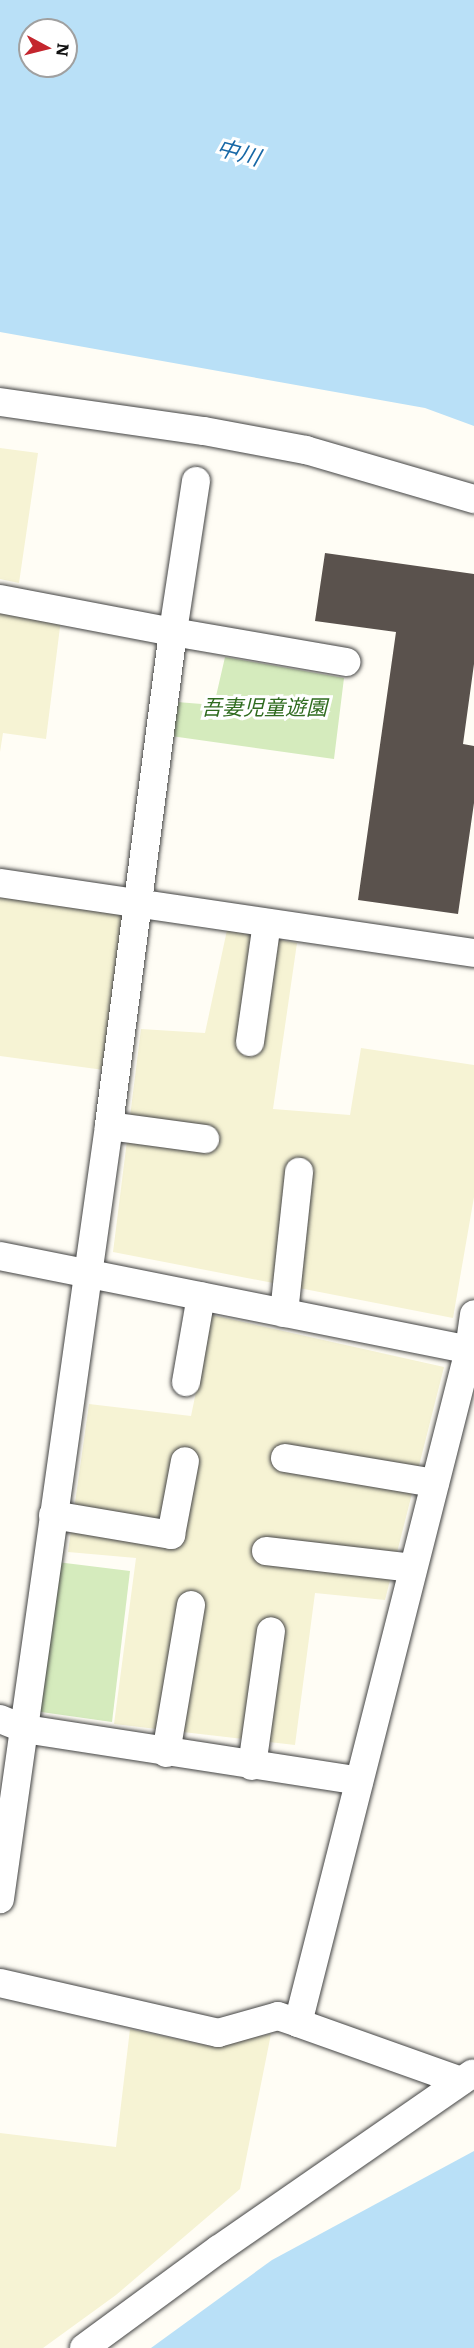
<!DOCTYPE html>
<html>
<head>
<meta charset="utf-8">
<style>
	body { margin:0 }
	#map { position:relative; width:474px; height:2348px; overflow:hidden; background:#fffdf5; font-family:Literata,"Noto Sans JP",serif }
	div>[style] { position:absolute }
	.farmland>* { inset:0; background:#f6f3d4 }
	.green>* { inset:0; background:#d5ebbd }
	.water>* { inset:0; background:#b9e0f7 }
	.building>* { inset:0; background:#5a524d }
	.roads { filter:drop-shadow(0 0 2px #444) drop-shadow(0 0 2px #444) }
	.minor>* { height:28px; margin:-14px; padding:0 14px; transform-origin:14px; border-radius:14px; background:#fff }
	span { translate:-50% -50%; white-space:nowrap; text-align:center; line-height:1.15; -webkit-text-stroke:6px #fff; paint-order:stroke }
	.park-label { font-size:21px; color:#2f6b1f; font-style:italic }
	.water-label { font-size:22px; color:#1768a6; font-style:italic }
	.north { position:absolute; left:18px; top:18px; width:60px; height:60px; box-sizing:border-box; background:#fff; border:2px solid #a0a0a0; border-radius:50%; rotate:97deg; font-size:16px; font-weight:700; line-height:24px; text-align:center; color:#111 }
	.north::after { content:''; display:block; margin:auto; width:21px; height:27px; background:#c4262e; clip-path:polygon(50% 0,100% 100%,50% 72%,0 100%) }
</style>
</head>
<body>
<div id="map">
	<div class="farmland">
		<div style="clip-path:polygon(0 448px,38px 453px,19px 583px,0 579px)"></div>
		<div style="clip-path:polygon(0 607px,61px 619px,46px 739px,3px 733px,0 752px)"></div>
		<div style="clip-path:polygon(0 897px,124px 915px,104px 1070px,0 1056px)"></div>
		<div style="clip-path:polygon(227px 930px,297px 943px,273px 1109px,350px 1115px,361px 1048px,474px 1065px,474px 1197px,453px 1318px,113px 1252px,141px 1029px,205px 1033px)"></div>
		<div style="clip-path:polygon(212px 1315px,444px 1367px,385px 1600px,315px 1593px,295px 1745px,114px 1724px,136px 1558px,68px 1552px,89px 1404px,191px 1416px)"></div>
		<div style="clip-path:polygon(130px 2029px,210px 2046px,271px 2034px,240px 2189px,116px 2295px,43px 2348px,0 2348px,0 2133px,116px 2147px)"></div>
	</div>
	<div class="green">
		<div style="clip-path:polygon(225px 657px,344px 678px,334px 759px,171px 736px,177px 702px,214px 705px)"></div>
		<div style="clip-path:polygon(57px 1562px,130px 1571px,112px 1722px,34px 1711px)"></div>
	</div>
	<div class="water">
		<div style="clip-path:polygon(evenodd,0 0,474px 0,474px 426px,425px 408px,0 332px,0 0,30px 30px,66px 30px,66px 66px,30px 66px,30px 30px)"></div>
		<div style="clip-path:polygon(474px 2151px,474px 2348px,151px 2348px,272px 2260px)"></div>
	</div>
	<div class="building">
		<div style="clip-path:polygon(325px 553px,474px 574px,474px 664px,463px 744px,474px 746px,474px 803px,458px 914px,358px 900px,396px 632px,315px 621px)"></div>
	</div>
	<div class="roads">
		<div class="minor">
			<div style="left:0;top:402px;width:206px;rotate:8.1deg"></div>
			<div style="left:204px;top:431px;width:104px;rotate:10.6deg"></div>
			<div style="left:306px;top:450px;width:175px;rotate:16.3deg"></div>
			<div style="left:196px;top:481px;width:153px;rotate:98.7deg"></div>
			<div style="left:173px;top:632px;width:176px;rotate:9.8deg"></div>
			<div style="left:0;top:599px;width:176px;rotate:10.8deg"></div>
			<div style="left:173px;top:632px;width:498px;rotate:97.4deg"></div>
			<div style="left:109px;top:1126px;width:781px;rotate:98.03deg"></div>
			<div style="left:0;top:883px;width:479px;rotate:8.4deg"></div>
			<div style="left:250px;top:1042px;width:120px;rotate:-81.9deg"></div>
			<div style="left:109px;top:1126px;width:97px;rotate:7.7deg"></div>
			<div style="left:0;top:1256px;width:483px;rotate:11.3deg"></div>
			<div style="left:284px;top:1313px;width:142px;rotate:-83.9deg"></div>
			<div style="left:186px;top:1382px;width:87px;rotate:-80.1deg"></div>
			<div style="left:285px;top:1458px;width:152px;rotate:9.5deg"></div>
			<div style="left:53px;top:1515px;width:120px;rotate:9.6deg"></div>
			<div style="left:171px;top:1535px;width:75px;rotate:-79.3deg"></div>
			<div style="left:266px;top:1551px;width:148px;rotate:6.6deg"></div>
			<div style="left:0;top:1719px;width:27px;rotate:22deg"></div>
			<div style="left:25px;top:1729px;width:338px;rotate:8.8deg"></div>
			<div style="left:166px;top:1753px;width:150px;rotate:-80.4deg"></div>
			<div style="left:252px;top:1766px;width:136px;rotate:-82deg"></div>
			<div style="left:0;top:1983px;width:224px;rotate:12.9deg"></div>
			<div style="left:218px;top:2033px;width:62px;rotate:-15.8deg"></div>
			<div style="left:278px;top:2016px;width:21px;rotate:19deg"></div>
			<div style="left:461px;top:2081px;width:173px;rotate:-160.4deg"></div>
			<div style="left:298px;top:2023px;width:694px;rotate:-75.74deg"></div>
			<div style="left:469px;top:1350px;width:36px;rotate:-82deg"></div>
			<div style="left:84px;top:2348px;width:167px;rotate:-36.3deg"></div>
			<div style="left:219px;top:2249px;width:308px;rotate:-34.7deg"></div>
		</div>
	</div>
	<div class="park-label">
		<span style="left:264px;top:706px">吾妻児童遊園</span>
	</div>
	<div class="water-label">
		<span style="left:239px;top:151px;rotate:15deg">中川</span>
	</div>
	<div class="north">N</div>
</div>
</body>
</html>
